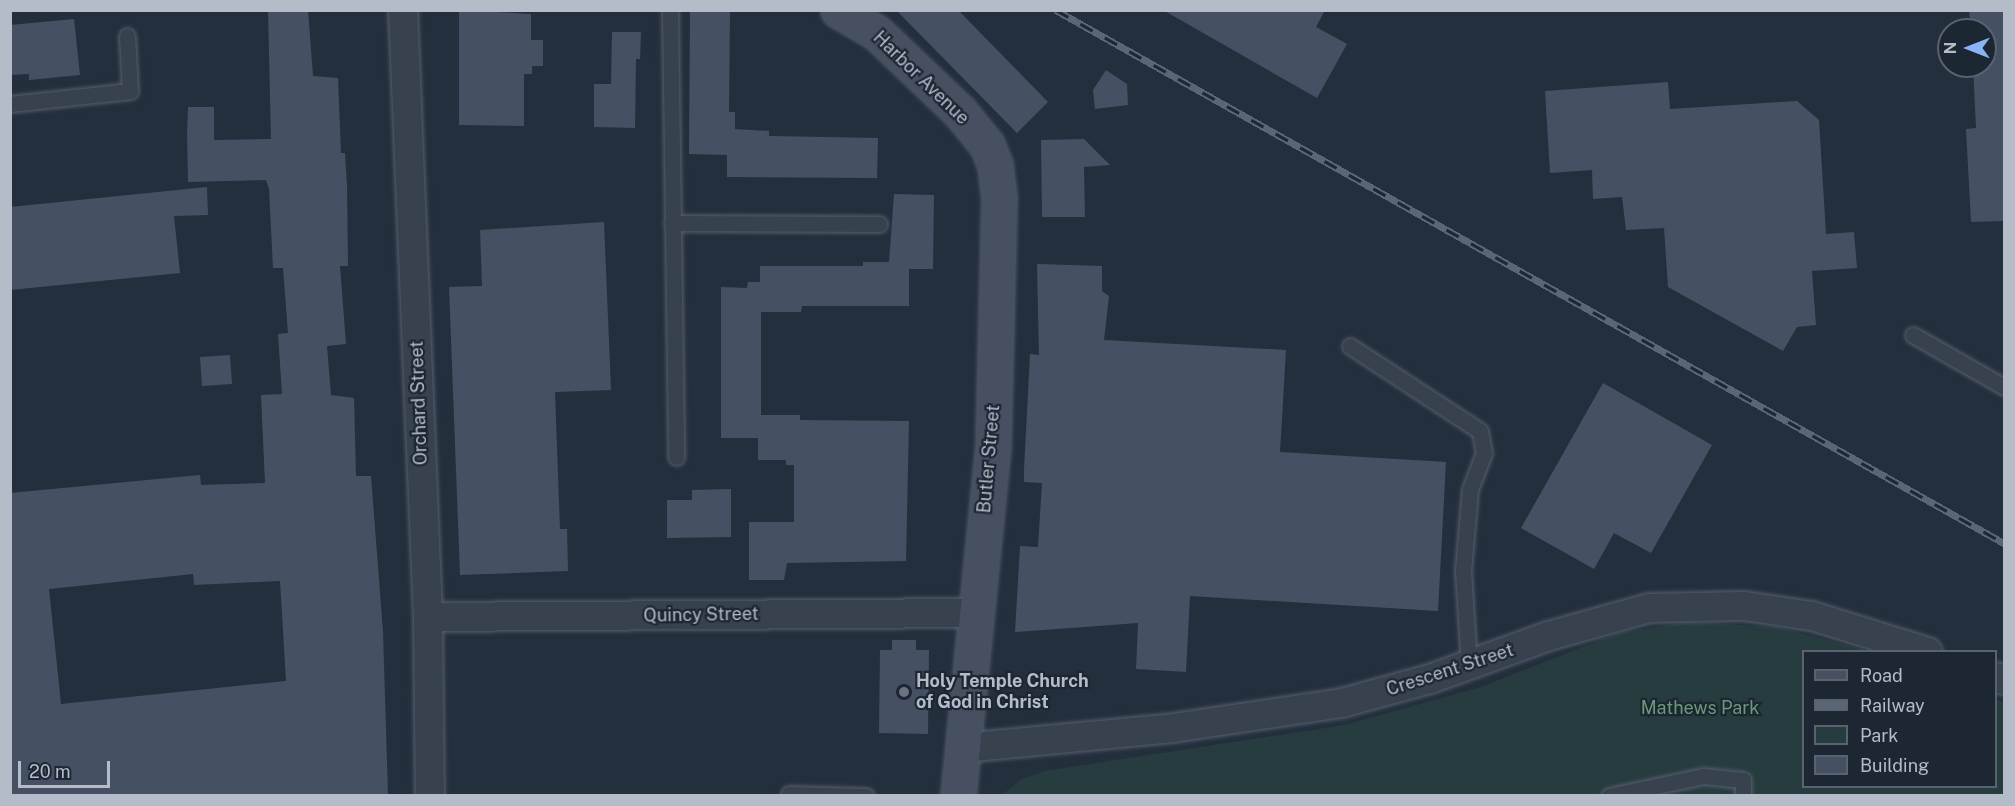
<!DOCTYPE html>
<html>
<head>
<meta charset="utf-8">
<style>
	body { margin:0 }
	#map { position:relative; width:2015px; height:806px; overflow:hidden; background:#242f3e; font-family:"Public Sans",sans-serif }
	div>[style] { position:absolute }
	.green>* { inset:0; background:#263c3f }
	.building>* { inset:0; background:#455162 }
	.roads { filter:drop-shadow(0 0 2px #565f6c) drop-shadow(0 0 2px #565f6c) }
	.service>* { height:15px; margin:-7.5px; padding:0 7.5px; transform-origin:7.5px; border-radius:7.5px; background:#38414e }
	.minor>* { height:28px; margin:-14px; padding:0 14px; transform-origin:14px; border-radius:14px; background:#38414e }
	.secondary>* { height:33px; margin:-16.5px; padding:0 16.5px; transform-origin:16.5px; border-radius:16.5px; background:#465061 }
	.rail>* { height:7px; margin-top:-3.5px; transform-origin:0; background:repeating-linear-gradient(90deg,#1d2633 0 14px,#5a6575 0 28px); box-sizing:border-box; border-block:2px solid #5a6575 }
	.dots>* { width:16px; height:16px; translate:-50% -50%; box-sizing:border-box; border:3px solid #1d2633; border-radius:50% }
	span { translate:-50% -50%; white-space:nowrap; text-align:center; line-height:1.15; -webkit-text-stroke:4.5px #1d2633; paint-order:stroke }
	.street-label { font-size:18px; color:#b4bcc9 }
	.poi-label { font-size:18px; color:#b4bcc9; font-weight:700 }
	.left { translate:0 -50%; text-align:left }
	.park-label { font-size:18px; color:#6b9a76 }
	.frame { position:absolute; inset:0; border:12px solid #b4bcc9; pointer-events:none }
	.legend { position:absolute; left:1802px; top:650px; width:195px; height:138px; box-sizing:border-box; background:#1d2633; border:2px solid #59626f; margin:0; padding:8px 10px; list-style:none; font-size:18px; color:#b4bcc9 }
	.legend li { display:flex; align-items:center; gap:12px; height:30px }
	.legend b { width:30px; border:2px solid #59626f }
	.north { position:absolute; left:1937px; top:18px; width:60px; height:60px; box-sizing:border-box; background:#1d2633; border:2px solid #59626f; border-radius:50%; rotate:270deg; font-size:16px; font-weight:700; line-height:24px; text-align:center; color:#b4bcc9 }
	.north::after { content:''; display:block; margin:auto; width:21px; height:27px; background:#8ab4f8; clip-path:polygon(50% 0,100% 100%,50% 72%,0 100%) }
	.scale { position:absolute; left:18px; top:761px; width:92px; height:27px; box-sizing:border-box; border:3px solid #b4bcc9; border-top:0; padding-left:8px; font-size:18px; line-height:21px; white-space:nowrap; color:#b4bcc9; -webkit-text-stroke:4px #1d2633; paint-order:stroke }
</style>
</head>
<body>
<div id="map">
	<div class="green">
		<div style="clip-path:polygon(1688px 622px,1777px 627px,1869px 651px,1804px 652px,1804px 786px,1996px 786px,1996px 699px,2004px 703px,2004px 795px,1001px 796px,1020px 780px,1045px 771px,1344px 725px,1481px 687px,1618px 633px)"></div>
	</div>
	<div class="building">
		<div style="clip-path:polygon(evenodd,268px 10px,308px 10px,313px 76px,338px 78px,341px 153px,345px 153px,347px 186px,348px 266px,340px 266px,346px 344px,327px 346px,331px 395px,354px 398px,356px 476px,371px 476px,383px 631px,388px 795px,10px 795px,10px 493px,200px 475px,201px 485px,265px 483px,261px 395px,282px 394px,278px 334px,288px 333px,283px 268px,273px 268px,269px 189px,266px 180px,188px 182px,187px 134px,188px 107px,214px 107px,214px 140px,271px 139px,268px 10px,193px 574px,194px 585px,280px 581px,286px 681px,61px 704px,49px 589px,193px 574px)"></div>
		<div style="clip-path:polygon(459px 10px,531px 14px,531px 40px,543px 40px,543px 66px,532px 66px,532px 74px,524px 74px,524px 126px,459px 125px)"></div>
		<div style="clip-path:polygon(690px 10px,730px 10px,729px 112px,735px 112px,735px 129px,769px 131px,769px 136px,878px 138px,877px 178px,727px 177px,727px 155px,689px 154px)"></div>
		<div style="clip-path:polygon(896px 10px,958px 10px,1048px 102px,1017px 133px)"></div>
		<div style="clip-path:polygon(1163px 10px,1325px 10px,1316px 27px,1347px 44px,1317px 98px)"></div>
		<div style="clip-path:polygon(1969px 10px,2004px 10px,2004px 221px,1971px 222px,1966px 129px,1976px 128px,1973px 66px,1985px 66px,1985px 30px,1971px 30px)"></div>
		<div style="clip-path:polygon(74px 19px,80px 75px,29px 80px,29px 74px,10px 75px,10px 25px)"></div>
		<div style="clip-path:polygon(612px 32px,641px 32px,640px 59px,636px 59px,635px 128px,594px 127px,594px 84px,611px 84px)"></div>
		<div style="clip-path:polygon(1106px 70px,1127px 84px,1128px 105px,1095px 109px,1093px 90px)"></div>
		<div style="clip-path:polygon(1668px 82px,1670px 109px,1797px 101px,1819px 120px,1826px 234px,1854px 232px,1857px 268px,1812px 271px,1816px 325px,1797px 327px,1783px 351px,1668px 287px,1664px 228px,1626px 230px,1622px 197px,1593px 199px,1592px 170px,1550px 173px,1545px 91px)"></div>
		<div style="clip-path:polygon(1084px 139px,1110px 165px,1084px 167px,1085px 217px,1042px 217px,1041px 140px)"></div>
		<div style="clip-path:polygon(207px 187px,208px 215px,174px 216px,180px 273px,10px 290px,10px 207px)"></div>
		<div style="clip-path:polygon(894px 194px,934px 195px,933px 269px,909px 269px,909px 306px,802px 306px,801px 312px,761px 312px,761px 415px,800px 415px,800px 420px,909px 421px,906px 561px,787px 563px,784px 580px,749px 580px,749px 522px,794px 522px,794px 465px,786px 465px,786px 460px,758px 460px,758px 438px,721px 438px,721px 287px,747px 288px,748px 282px,760px 282px,760px 266px,863px 266px,863px 262px,889px 262px)"></div>
		<div style="clip-path:polygon(604px 222px,611px 390px,555px 392px,560px 529px,567px 529px,568px 571px,460px 575px,449px 287px,482px 286px,480px 230px)"></div>
		<div style="clip-path:polygon(1037px 264px,1102px 266px,1102px 291px,1109px 296px,1104px 340px,1286px 350px,1280px 452px,1446px 462px,1438px 611px,1190px 596px,1186px 672px,1136px 669px,1138px 623px,1015px 632px,1020px 546px,1038px 547px,1042px 483px,1024px 482px,1024px 469px,1030px 354px,1039px 355px)"></div>
		<div style="clip-path:polygon(230px 355px,232px 384px,202px 386px,200px 357px)"></div>
		<div style="clip-path:polygon(1603px 383px,1712px 445px,1651px 553px,1614px 533px,1594px 569px,1521px 528px)"></div>
		<div style="clip-path:polygon(731px 489px,731px 537px,667px 538px,667px 500px,692px 500px,692px 490px)"></div>
		<div style="clip-path:polygon(892px 640px,916px 640px,916px 650px,929px 650px,928px 734px,879px 733px,880px 650px,892px 650px)"></div>
	</div>
	<div class="roads">
		<div class="service">
			<div style="left:670px;top:10px;width:447px;rotate:89.2deg"></div>
			<div style="left:10px;top:104px;width:121px;rotate:-6.2deg"></div>
			<div style="left:130px;top:91px;width:55px;rotate:-93.1deg"></div>
			<div style="left:672px;top:223px;width:207px;rotate:0.3deg"></div>
			<div style="left:1913px;top:335px;width:105px;rotate:29.7deg"></div>
			<div style="left:1350px;top:346px;width:155px;rotate:33.2deg"></div>
			<div style="left:1480px;top:431px;width:22px;rotate:80deg"></div>
			<div style="left:1484px;top:453px;width:39px;rotate:111deg"></div>
			<div style="left:1470px;top:489px;width:81px;rotate:94.9deg"></div>
			<div style="left:1463px;top:570px;width:95px;rotate:86.4deg"></div>
			<div style="left:789px;top:794px;width:77px;rotate:1.5deg"></div>
			<div style="left:1609px;top:796px;width:96px;rotate:-12deg"></div>
			<div style="left:1703px;top:776px;width:40px;rotate:5.7deg"></div>
			<div style="left:1743px;top:780px;width:16px;rotate:90deg"></div>
		</div>
		<div class="minor">
			<div style="left:403px;top:10px;width:608px;rotate:87.64deg"></div>
			<div style="left:428px;top:617px;width:179px;rotate:89.4deg"></div>
			<div style="left:428px;top:617px;width:546px;rotate:-0.42deg"></div>
			<div style="left:1996px;top:677px;width:9px;rotate:21deg"></div>
			<div style="left:963px;top:748px;width:211px;rotate:-5.4deg"></div>
			<div style="left:1173px;top:728px;width:171px;rotate:-8.4deg"></div>
			<div style="left:1342px;top:703px;width:91px;rotate:-15.3deg"></div>
			<div style="left:1430px;top:679px;width:127px;rotate:-19.9deg"></div>
			<div style="left:1549px;top:636px;width:104px;rotate:-15.6deg"></div>
			<div style="left:1649px;top:608px;width:95px;rotate:-1.2deg"></div>
			<div style="left:1744px;top:606px;width:69px;rotate:8.4deg"></div>
			<div style="left:1812px;top:616px;width:121px;rotate:17.2deg"></div>
		</div>
		<div class="secondary">
			<div style="left:838px;top:10px;width:45px;rotate:30.5deg"></div>
			<div style="left:877px;top:33px;width:115px;rotate:43.6deg"></div>
			<div style="left:960px;top:112px;width:43px;rotate:50.7deg"></div>
			<div style="left:987px;top:145px;width:22px;rotate:68deg"></div>
			<div style="left:995px;top:165px;width:34px;rotate:83deg"></div>
			<div style="left:999px;top:199px;width:247px;rotate:91.4deg"></div>
			<div style="left:993px;top:446px;width:352px;rotate:95.7deg"></div>
		</div>
	</div>
	<div class="rail">
		<div style="left:1056px;top:10px;width:1088px;rotate:29.35deg"></div>
	</div>
	<div class="dots">
		<div style="left:904px;top:692px;background:#6b7280"></div>
	</div>
	<div class="street-label">
		<span style="left:921px;top:78px;rotate:44deg">Harbor Avenue</span>
		<span style="left:419px;top:403px;rotate:-92deg">Orchard Street</span>
		<span style="left:989px;top:459px;rotate:-85deg">Butler Street</span>
		<span style="left:701px;top:615px;rotate:-1deg">Quincy Street</span>
		<span style="left:1450px;top:670px;rotate:-18deg">Crescent Street</span>
	</div>
	<div class="poi-label">
		<span class="left" style="left:916px;top:692px">Holy Temple Church<br>of God in Christ</span>
	</div>
	<div class="park-label">
		<span style="left:1700px;top:708px">Mathews Park</span>
	</div>
	<div class="frame"></div>
	<ul class="legend">
	<li><b style="height:8px;background:#465061"></b>Road</li>
	<li><b style="height:8px;background:#5a6575"></b>Railway</li>
	<li><b style="height:16px;background:#263c3f"></b>Park</li>
	<li><b style="height:16px;background:#455162"></b>Building</li>
	</ul>
	<div class="north">N</div>
	<div class="scale">20 m</div>
</div>
</body>
</html>
